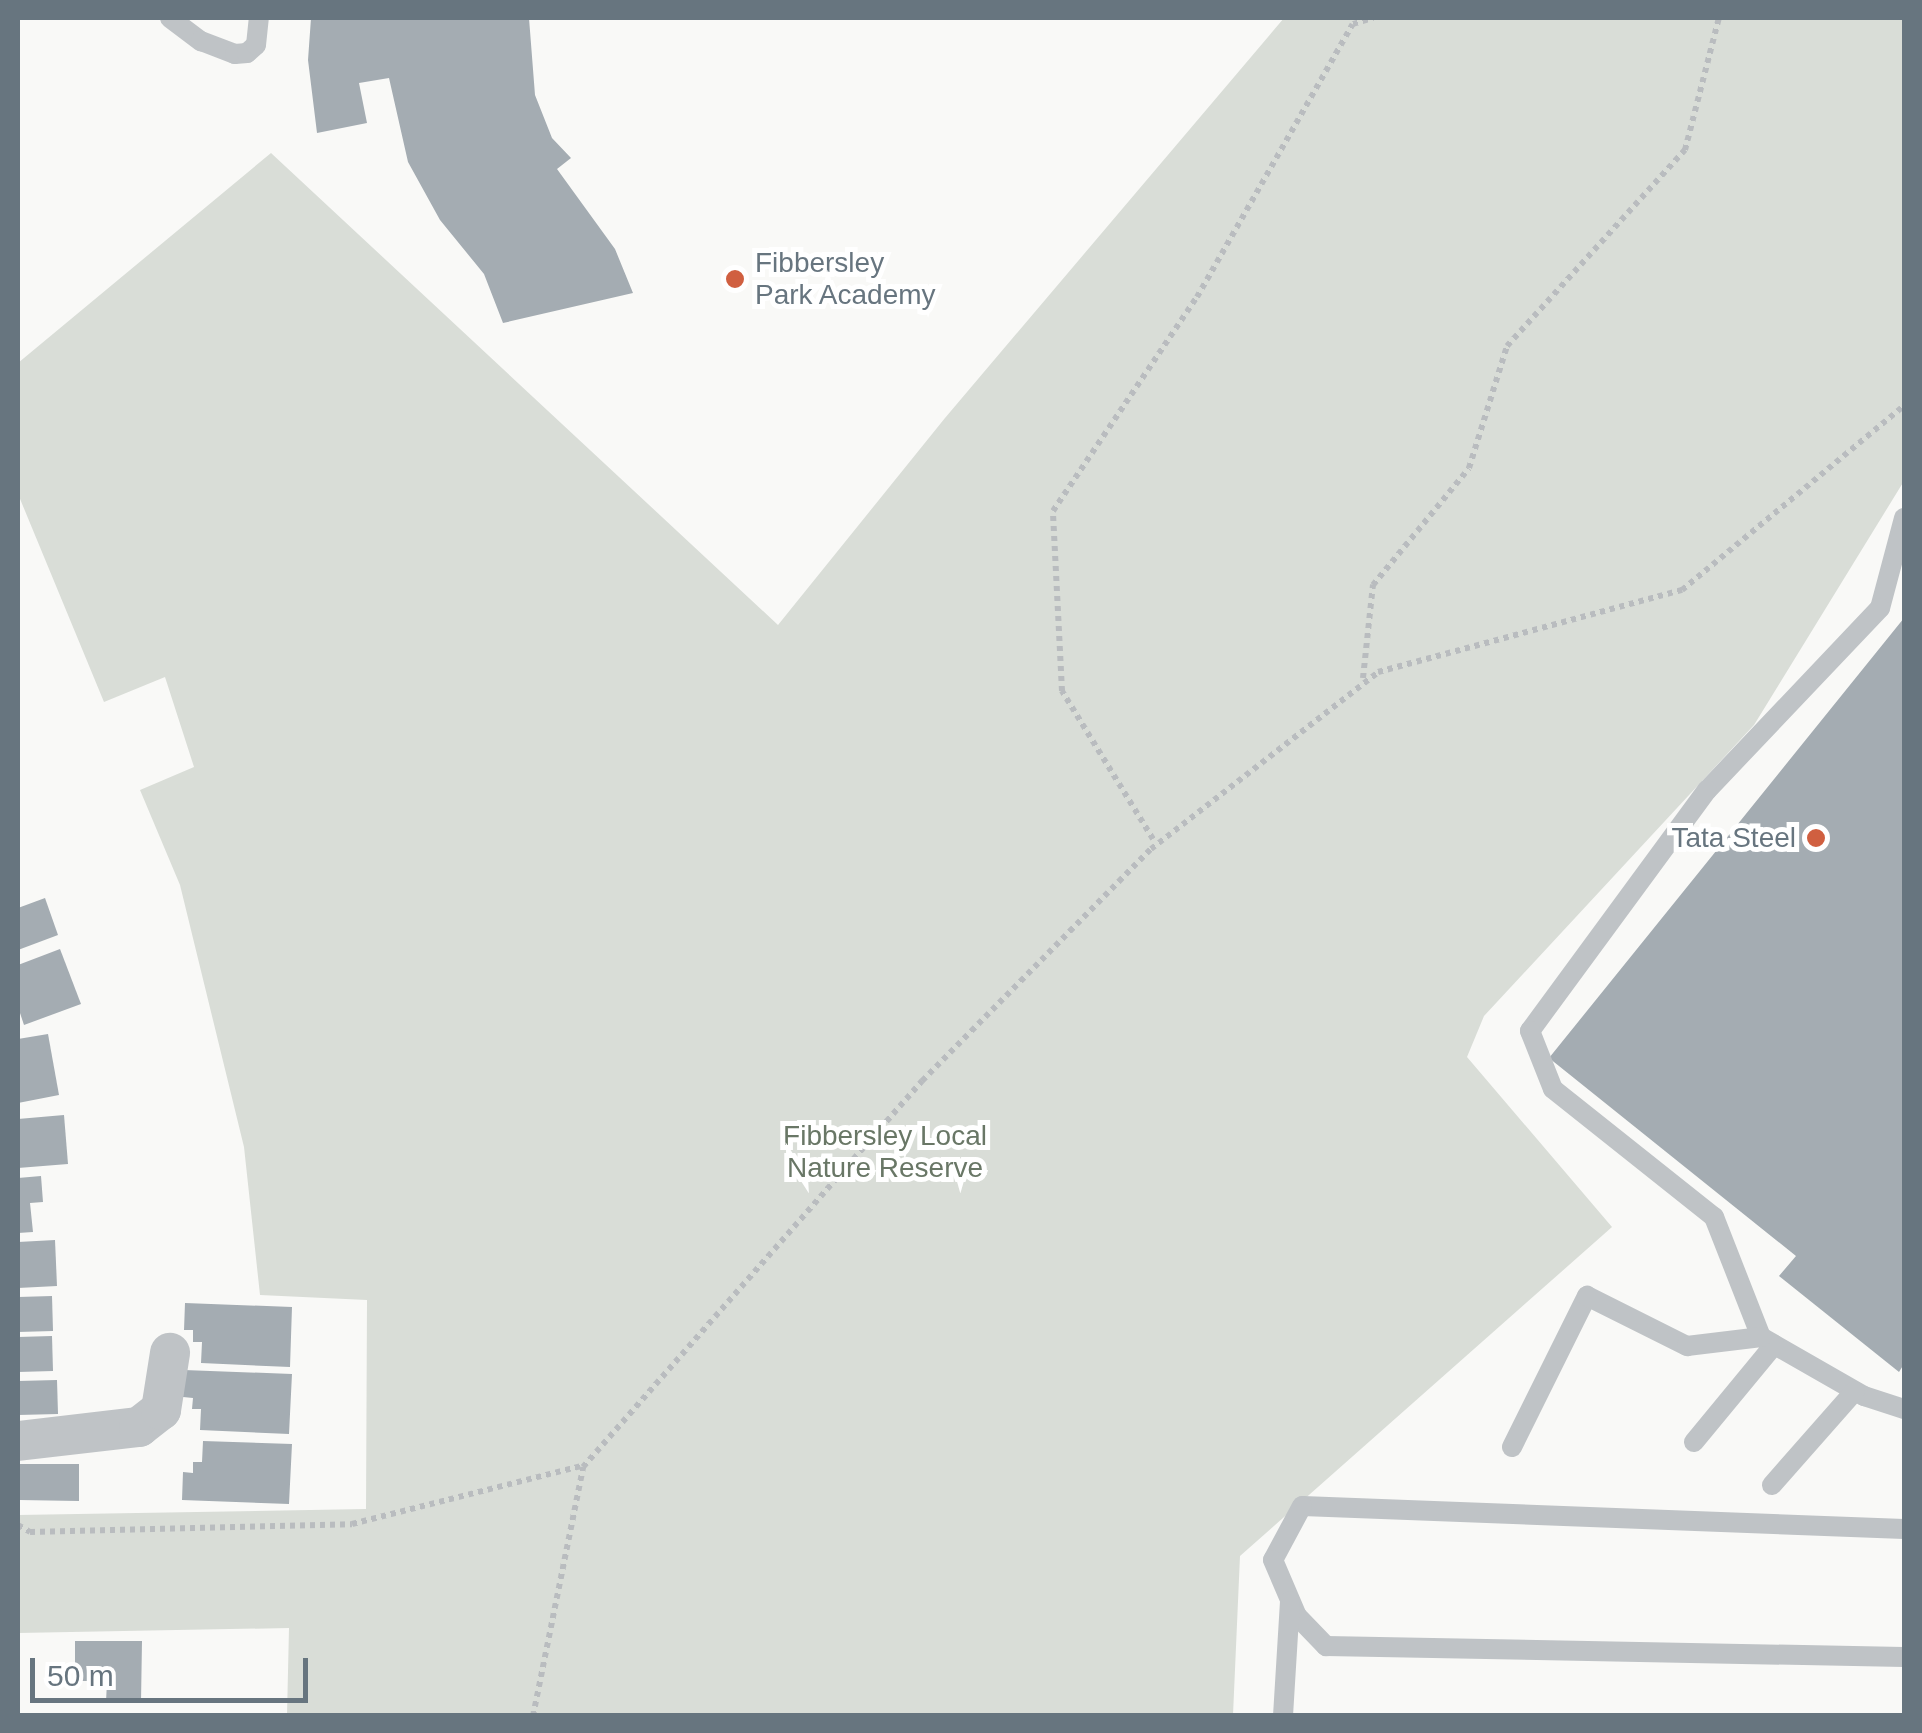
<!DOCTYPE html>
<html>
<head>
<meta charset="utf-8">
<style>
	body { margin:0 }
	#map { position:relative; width:1922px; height:1733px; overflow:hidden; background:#f9f9f7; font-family:Arial,sans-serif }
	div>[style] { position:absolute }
	.green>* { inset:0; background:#d9ddd7 }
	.building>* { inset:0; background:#a4acb2 }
	.path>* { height:6px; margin-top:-3px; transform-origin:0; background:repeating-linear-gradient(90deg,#b9bcbf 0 5px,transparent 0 10px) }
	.lane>* { height:20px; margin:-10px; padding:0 10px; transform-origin:10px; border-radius:10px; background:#bfc3c6 }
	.street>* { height:40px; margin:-20px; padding:0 20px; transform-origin:20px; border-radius:20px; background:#bfc3c6 }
	.dots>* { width:28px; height:28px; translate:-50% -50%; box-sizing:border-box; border:5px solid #fff; border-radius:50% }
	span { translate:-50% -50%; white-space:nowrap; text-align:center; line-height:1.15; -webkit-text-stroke:10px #fff; paint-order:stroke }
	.poi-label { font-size:28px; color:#67757f }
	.left { translate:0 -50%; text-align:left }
	.right { translate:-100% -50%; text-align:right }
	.park-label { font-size:28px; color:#697766 }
	.frame { position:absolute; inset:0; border:20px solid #67757f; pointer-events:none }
	.scale { position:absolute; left:30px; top:1658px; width:278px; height:45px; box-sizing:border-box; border:5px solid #67757f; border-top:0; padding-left:12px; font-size:30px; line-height:35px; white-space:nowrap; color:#67757f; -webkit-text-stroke:8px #fff; paint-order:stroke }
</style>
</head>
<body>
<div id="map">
	<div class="green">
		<div style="clip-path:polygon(1284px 18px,1904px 18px,1904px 481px,1754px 725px,1484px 1016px,1467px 1057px,1612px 1227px,1240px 1556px,1233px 1715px,287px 1715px,289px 1628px,18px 1633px,18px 1515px,366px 1509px,367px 1300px,260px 1295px,244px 1147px,180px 885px,140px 790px,194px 767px,165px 677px,104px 702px,18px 494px,18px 363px,271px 153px,778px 625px,945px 418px)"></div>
	</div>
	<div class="building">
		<div style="clip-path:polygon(311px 18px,529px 18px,535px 95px,552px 138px,571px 158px,557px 169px,615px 249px,633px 293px,503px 323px,484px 274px,440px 220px,408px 162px,389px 78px,359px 83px,367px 123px,317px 133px,308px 60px)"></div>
		<div style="clip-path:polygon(1904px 618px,1904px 1364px,1899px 1372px,1779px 1276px,1796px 1256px,1549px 1058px)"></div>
		<div style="clip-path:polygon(45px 898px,58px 935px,18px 950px,18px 908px)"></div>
		<div style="clip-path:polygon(60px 949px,81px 1004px,24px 1025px,18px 1007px,18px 965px)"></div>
		<div style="clip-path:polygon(48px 1034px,59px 1095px,18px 1103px,18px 1039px)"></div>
		<div style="clip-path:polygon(64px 1115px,68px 1164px,18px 1168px,18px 1119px)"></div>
		<div style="clip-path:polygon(41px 1176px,43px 1202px,30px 1203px,33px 1232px,18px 1233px,18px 1178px)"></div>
		<div style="clip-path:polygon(55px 1240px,57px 1286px,18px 1288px,18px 1242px)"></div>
		<div style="clip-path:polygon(52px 1296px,53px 1331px,18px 1332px,18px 1297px)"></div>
		<div style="clip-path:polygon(185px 1303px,292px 1307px,290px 1367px,201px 1363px,202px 1342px,193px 1342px,193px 1330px,184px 1330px)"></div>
		<div style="clip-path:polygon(52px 1336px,53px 1371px,18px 1372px,18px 1337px)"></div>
		<div style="clip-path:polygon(184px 1370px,292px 1374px,289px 1434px,200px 1430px,201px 1409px,192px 1409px,193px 1398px,183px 1397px)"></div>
		<div style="clip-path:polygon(57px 1380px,58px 1414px,18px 1415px,18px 1381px)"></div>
		<div style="clip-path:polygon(203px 1441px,292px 1444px,289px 1504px,182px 1500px,183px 1472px,193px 1473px,193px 1462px,202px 1462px)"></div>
		<div style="clip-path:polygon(19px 1464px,79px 1464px,79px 1501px,19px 1500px)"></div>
		<div style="clip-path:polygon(75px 1641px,142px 1641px,141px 1702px,106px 1702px,107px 1681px,75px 1681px)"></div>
	</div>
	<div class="path">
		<div style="left:1363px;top:678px;width:94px;rotate:-83.9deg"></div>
		<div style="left:1373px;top:585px;width:151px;rotate:-50.6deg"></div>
		<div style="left:1469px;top:468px;width:128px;rotate:-72.7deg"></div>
		<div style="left:1507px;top:346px;width:265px;rotate:-47.8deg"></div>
		<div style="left:1685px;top:150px;width:136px;rotate:-75.6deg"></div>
		<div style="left:1153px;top:839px;width:174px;rotate:-121.6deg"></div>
		<div style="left:1062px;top:691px;width:180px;rotate:-92.9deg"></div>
		<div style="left:1053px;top:511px;width:258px;rotate:-56.1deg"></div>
		<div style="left:1197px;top:297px;width:314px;rotate:-60.3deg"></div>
		<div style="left:1353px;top:24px;width:21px;rotate:-17deg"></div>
		<div style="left:18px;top:1525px;width:14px;rotate:30deg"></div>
		<div style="left:30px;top:1532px;width:322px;rotate:-1.4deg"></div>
		<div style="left:352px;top:1524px;width:236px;rotate:-14.2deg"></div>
		<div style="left:533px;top:1716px;width:254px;rotate:-78.6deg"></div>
		<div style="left:583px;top:1467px;width:514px;rotate:-48.71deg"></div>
		<div style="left:922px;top:1081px;width:326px;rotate:-45.4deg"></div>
		<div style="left:1151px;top:849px;width:288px;rotate:-37.9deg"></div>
		<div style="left:1378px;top:672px;width:315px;rotate:-15.1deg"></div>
		<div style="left:1682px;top:590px;width:288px;rotate:-39.7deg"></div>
	</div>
	<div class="lane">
		<div style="left:170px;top:18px;width:39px;rotate:37deg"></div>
		<div style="left:201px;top:41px;width:36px;rotate:21deg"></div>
		<div style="left:235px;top:54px;width:12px;rotate:-5deg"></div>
		<div style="left:247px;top:53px;width:12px;rotate:-42deg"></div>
		<div style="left:256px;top:45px;width:27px;rotate:-84deg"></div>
		<div style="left:1904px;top:518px;width:93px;rotate:104.9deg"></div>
		<div style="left:1880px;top:608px;width:251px;rotate:133.5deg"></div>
		<div style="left:1707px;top:790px;width:299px;rotate:126.3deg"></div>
		<div style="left:1530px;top:1031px;width:62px;rotate:68.4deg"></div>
		<div style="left:1553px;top:1089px;width:206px;rotate:38.5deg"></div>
		<div style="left:1714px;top:1217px;width:129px;rotate:68.6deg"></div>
		<div style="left:1761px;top:1337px;width:119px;rotate:29.8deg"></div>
		<div style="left:1864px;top:1396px;width:42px;rotate:18deg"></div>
		<div style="left:1694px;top:1442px;width:126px;rotate:-50.5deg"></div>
		<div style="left:1512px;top:1447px;width:169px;rotate:-63.6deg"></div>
		<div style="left:1587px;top:1296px;width:112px;rotate:26.6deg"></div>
		<div style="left:1687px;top:1346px;width:75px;rotate:-6.9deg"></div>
		<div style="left:1772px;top:1485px;width:125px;rotate:-48.6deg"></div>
		<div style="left:1904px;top:1529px;width:602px;rotate:-177.81deg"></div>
		<div style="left:1302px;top:1506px;width:61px;rotate:118.2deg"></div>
		<div style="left:1273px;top:1560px;width:61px;rotate:66.8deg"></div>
		<div style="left:1297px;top:1616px;width:42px;rotate:46deg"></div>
		<div style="left:1326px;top:1646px;width:578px;rotate:1.09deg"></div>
		<div style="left:1283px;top:1716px;width:115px;rotate:-86.5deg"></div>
	</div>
	<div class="street">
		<div style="left:18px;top:1441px;width:122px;rotate:-6.6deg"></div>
		<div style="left:139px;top:1427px;width:28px;rotate:-38deg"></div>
		<div style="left:161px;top:1410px;width:58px;rotate:-81deg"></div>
	</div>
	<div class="dots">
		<div style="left:735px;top:279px;background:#d05f40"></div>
		<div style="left:1816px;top:838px;background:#d05f40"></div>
	</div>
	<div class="poi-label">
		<span class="left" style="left:755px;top:279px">Fibbersley<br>Park Academy</span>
		<span class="right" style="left:1796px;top:838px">Tata Steel</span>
	</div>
	<div class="park-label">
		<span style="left:885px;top:1152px">Fibbersley Local<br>Nature Reserve</span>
	</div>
	<div class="frame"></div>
	<div class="scale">50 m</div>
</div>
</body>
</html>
